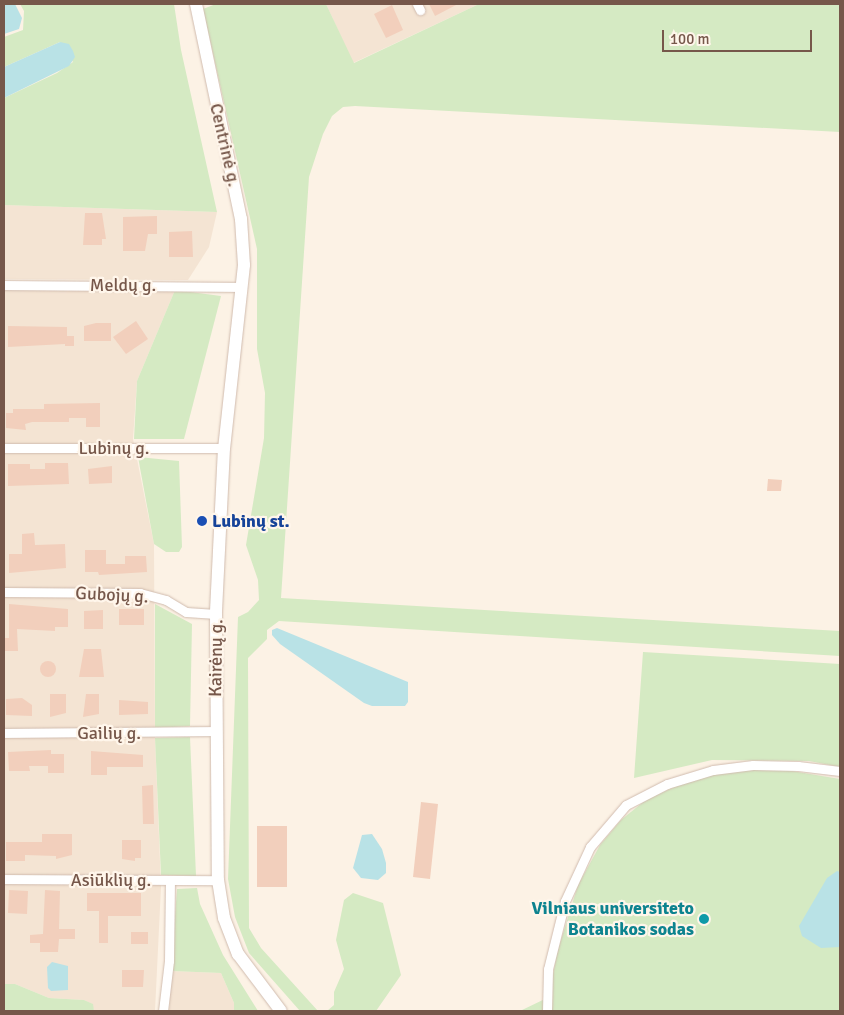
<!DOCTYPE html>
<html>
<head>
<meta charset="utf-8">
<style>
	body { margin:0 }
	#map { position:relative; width:844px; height:1015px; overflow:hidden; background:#fcf2e5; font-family:Signika,sans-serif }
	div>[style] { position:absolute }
	.residential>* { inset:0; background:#f4e4d3 }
	.green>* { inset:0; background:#d5eac3 }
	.water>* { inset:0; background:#b9e2e6 }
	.building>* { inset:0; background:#f2cfbc }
	.round { border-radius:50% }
	.roads { filter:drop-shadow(0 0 1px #d0bbae) drop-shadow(0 0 1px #d0bbae) }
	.minor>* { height:9px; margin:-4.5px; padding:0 4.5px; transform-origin:4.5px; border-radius:4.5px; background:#fff }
	.secondary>* { height:12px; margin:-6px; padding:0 6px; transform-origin:6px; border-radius:6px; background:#fff }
	.dots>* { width:14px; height:14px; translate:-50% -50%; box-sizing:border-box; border:2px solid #fff6eb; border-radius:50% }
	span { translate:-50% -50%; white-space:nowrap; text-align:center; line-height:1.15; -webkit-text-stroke:4.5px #fff6eb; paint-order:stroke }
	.street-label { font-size:18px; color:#76574a }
	.transit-label { font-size:18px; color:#164399; font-weight:700 }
	.left { translate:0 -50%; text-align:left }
	.culture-label { font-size:18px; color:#0d838f; font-weight:700 }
	.right { translate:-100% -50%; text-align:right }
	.frame { position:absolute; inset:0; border:5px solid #76574a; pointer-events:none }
	.scale { position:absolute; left:662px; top:30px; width:150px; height:22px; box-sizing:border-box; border:2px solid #76574a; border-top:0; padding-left:6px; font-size:15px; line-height:18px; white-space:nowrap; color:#76574a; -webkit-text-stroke:4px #fff6eb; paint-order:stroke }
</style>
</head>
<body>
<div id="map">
	<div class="residential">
		<div style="clip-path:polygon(326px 4px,479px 4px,353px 63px)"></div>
		<div style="clip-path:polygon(4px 205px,217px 212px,209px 247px,188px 280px,4px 279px)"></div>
		<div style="clip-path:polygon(4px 290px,175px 290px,137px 381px,133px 439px,154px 544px,155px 738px,161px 887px,155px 1011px,94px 1011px,92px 1004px,84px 1000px,49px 998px,15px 984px,4px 985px)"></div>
		<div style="clip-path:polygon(171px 971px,221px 973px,234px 1003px,234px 1011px,169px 1011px)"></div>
	</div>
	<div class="green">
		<div style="clip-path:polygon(20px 4px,174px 4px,181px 50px,217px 212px,4px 205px,4px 98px,57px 73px,73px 62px,60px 42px,4px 67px,4px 37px,23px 30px,24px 11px)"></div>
		<div style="clip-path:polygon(216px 4px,326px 4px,354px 63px,479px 4px,840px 4px,840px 132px,355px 106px,343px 107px,332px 116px,323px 134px,309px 177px,281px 598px,840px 631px,840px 656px,279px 621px,267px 630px,267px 639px,248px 658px,249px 928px,261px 948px,318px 1011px,300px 1011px,249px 953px,235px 917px,228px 879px,238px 617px,248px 612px,259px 600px,258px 580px,246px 545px,264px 438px,265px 393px,257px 349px,257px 249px,203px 9px)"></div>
		<div style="clip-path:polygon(175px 290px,221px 296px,184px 439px,134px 439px,137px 381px)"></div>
		<div style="clip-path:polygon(138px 457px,179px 461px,182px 547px,179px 552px,166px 552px,154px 544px)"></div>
		<div style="clip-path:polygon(155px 604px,192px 624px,190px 726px,155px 728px)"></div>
		<div style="clip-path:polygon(643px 652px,840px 664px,840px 767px,809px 761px,712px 760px,634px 778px)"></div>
		<div style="clip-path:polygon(190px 737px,196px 876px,161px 875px,155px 738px)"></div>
		<div style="clip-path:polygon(748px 770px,786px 770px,840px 779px,840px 1011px,520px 1011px,549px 997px,557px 953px,578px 885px,600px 845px,621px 820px,647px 799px,679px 785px,712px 774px)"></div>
		<div style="clip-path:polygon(197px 888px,200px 904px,223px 955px,258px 1011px,234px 1011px,234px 1003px,221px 973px,171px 971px,177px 889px)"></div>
		<div style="clip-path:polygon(353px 893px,383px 903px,401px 975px,376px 1011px,327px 1011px,334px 1005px,334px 992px,344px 969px,336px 940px,344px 900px)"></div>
		<div style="clip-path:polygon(5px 984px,15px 984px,49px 998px,84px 1000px,93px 1004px,94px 1011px,4px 1011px)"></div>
	</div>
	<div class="water">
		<div style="clip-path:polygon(4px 4px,15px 4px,22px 18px,19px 29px,4px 34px)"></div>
		<div style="clip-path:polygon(60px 42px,69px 44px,73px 51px,75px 57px,69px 66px,4px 98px,4px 67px)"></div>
		<div style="clip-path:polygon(277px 628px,408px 682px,408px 702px,405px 706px,372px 706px,364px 703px,280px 644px,272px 635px,272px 630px)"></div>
		<div style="clip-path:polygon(372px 834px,382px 849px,386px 863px,386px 873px,378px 880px,361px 878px,353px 868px,362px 835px)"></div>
		<div style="clip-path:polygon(837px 871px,840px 872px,840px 947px,821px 948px,802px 936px,799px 926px,827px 878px)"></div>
		<div style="clip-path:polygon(52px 962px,68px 966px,68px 990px,51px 991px,48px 988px,47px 967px)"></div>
	</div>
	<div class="building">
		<div style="clip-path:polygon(429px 4px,458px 4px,435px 16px)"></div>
		<div style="clip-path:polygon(392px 5px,403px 30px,386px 38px,374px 14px)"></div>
		<div style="clip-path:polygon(85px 213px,102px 213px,106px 239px,102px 239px,102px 245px,83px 245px)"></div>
		<div style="clip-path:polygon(157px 216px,157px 234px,148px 234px,145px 251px,123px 251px,123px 217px)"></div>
		<div style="clip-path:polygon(192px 231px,193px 257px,169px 257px,169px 232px)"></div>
		<div style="clip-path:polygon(136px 321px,148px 339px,126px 354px,113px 337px)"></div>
		<div style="clip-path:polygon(96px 323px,111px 323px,111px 341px,84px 341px,84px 326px)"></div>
		<div style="clip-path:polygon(8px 326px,67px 327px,67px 336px,74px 336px,74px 346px,65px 346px,65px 344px,8px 347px)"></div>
		<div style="clip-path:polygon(100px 403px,100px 427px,86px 427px,86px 418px,69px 418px,69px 422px,32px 422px,25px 424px,26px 430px,6px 428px,6px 413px,13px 413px,13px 409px,44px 409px,44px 404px)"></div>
		<div style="clip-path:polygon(45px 463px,68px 463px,69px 484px,8px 486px,8px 464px,30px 464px,30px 469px,45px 469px)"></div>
		<div style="clip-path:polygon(112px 466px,112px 483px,89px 484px,88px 469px)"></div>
		<div style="clip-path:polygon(768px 479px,782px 480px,781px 491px,767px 491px)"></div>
		<div style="clip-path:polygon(34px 533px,35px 545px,65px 544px,66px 568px,9px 573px,9px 554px,22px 554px,22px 534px)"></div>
		<div style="clip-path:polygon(85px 550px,106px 550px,106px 564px,125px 564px,125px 556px,146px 556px,147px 572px,99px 575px,98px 572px,85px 572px)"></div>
		<div style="clip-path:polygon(9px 604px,68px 609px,68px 627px,55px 627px,55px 631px,17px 629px,18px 651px,4px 651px,4px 638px,9px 638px)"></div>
		<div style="clip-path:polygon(119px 609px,144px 609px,144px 625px,119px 625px)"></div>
		<div style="clip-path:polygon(103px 610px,103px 629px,84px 629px,84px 611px)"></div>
		<div style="clip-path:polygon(84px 649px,101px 649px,104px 677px,79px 677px)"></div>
		<div class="round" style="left:40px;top:661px;width:16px;height:16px"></div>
		<div style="clip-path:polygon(50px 694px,66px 694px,66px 713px,50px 717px)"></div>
		<div style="clip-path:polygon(86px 694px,99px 694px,99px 714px,83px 717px)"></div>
		<div style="clip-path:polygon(22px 698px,32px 705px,32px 716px,6px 715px,6px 699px)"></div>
		<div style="clip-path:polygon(119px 700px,148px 702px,148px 714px,119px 715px)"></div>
		<div style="clip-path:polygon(51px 750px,51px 754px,64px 754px,64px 773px,48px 773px,48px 766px,29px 766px,30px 771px,9px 771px,8px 752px)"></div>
		<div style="clip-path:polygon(91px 751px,143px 755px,143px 767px,107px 767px,107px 775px,91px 775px)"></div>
		<div style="clip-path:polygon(153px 785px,154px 824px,143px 824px,142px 786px)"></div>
		<div style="clip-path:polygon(421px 802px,438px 804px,430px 879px,413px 877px)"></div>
		<div style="clip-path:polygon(257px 826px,287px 826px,287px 887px,257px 887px)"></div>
		<div style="clip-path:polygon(42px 834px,72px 834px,72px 855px,56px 859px,56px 856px,25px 855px,25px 861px,6px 861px,6px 842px,42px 842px)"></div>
		<div style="clip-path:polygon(122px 840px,141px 840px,141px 858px,135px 858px,135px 861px,122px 859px)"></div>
		<div style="clip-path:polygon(9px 890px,28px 891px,27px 914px,8px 913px)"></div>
		<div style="clip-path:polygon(45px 890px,60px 891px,59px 929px,75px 929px,75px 939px,59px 939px,58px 952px,40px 952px,40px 943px,30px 943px,30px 935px,43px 934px)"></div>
		<div style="clip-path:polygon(87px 893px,141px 893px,141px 916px,108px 916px,108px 943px,99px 943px,99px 911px,87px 911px)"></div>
		<div style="clip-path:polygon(131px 932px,148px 932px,148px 944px,131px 944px)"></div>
		<div style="clip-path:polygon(122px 970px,144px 970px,143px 987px,122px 987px)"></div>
	</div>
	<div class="roads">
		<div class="minor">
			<div style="left:417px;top:4px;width:7px;rotate:63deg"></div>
			<div style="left:4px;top:285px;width:238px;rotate:0.5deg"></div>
			<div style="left:4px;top:448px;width:220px"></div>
			<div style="left:4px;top:592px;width:136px;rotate:0.4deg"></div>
			<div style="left:140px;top:593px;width:27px;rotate:15deg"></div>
			<div style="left:166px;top:600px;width:23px;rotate:31deg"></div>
			<div style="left:186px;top:612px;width:30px;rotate:4deg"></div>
			<div style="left:4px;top:733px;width:211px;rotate:-0.5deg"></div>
			<div style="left:4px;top:879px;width:214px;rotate:0.3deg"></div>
			<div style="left:163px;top:1011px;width:50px;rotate:-83.2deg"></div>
			<div style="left:169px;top:961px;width:80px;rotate:-89.3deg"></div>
			<div style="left:547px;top:1011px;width:42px;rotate:-88.6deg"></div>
			<div style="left:548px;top:969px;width:70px;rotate:-76deg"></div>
			<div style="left:565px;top:901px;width:60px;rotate:-65.2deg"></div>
			<div style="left:590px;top:847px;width:55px;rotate:-49.4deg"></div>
			<div style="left:626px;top:805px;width:46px;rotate:-27.1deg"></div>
			<div style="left:667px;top:784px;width:48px;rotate:-16.9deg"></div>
			<div style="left:713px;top:770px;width:40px;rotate:-7.1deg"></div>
			<div style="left:753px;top:765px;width:45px;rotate:1.3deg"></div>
			<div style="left:798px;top:766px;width:42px;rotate:6.8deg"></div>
		</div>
		<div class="secondary">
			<div style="left:196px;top:4px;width:220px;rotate:78.2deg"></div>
			<div style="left:241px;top:219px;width:46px;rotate:86.3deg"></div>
			<div style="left:244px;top:265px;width:184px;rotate:96.2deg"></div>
			<div style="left:224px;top:448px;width:166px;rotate:92.8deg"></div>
			<div style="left:216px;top:614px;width:266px;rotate:89.6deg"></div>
			<div style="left:218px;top:880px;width:38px;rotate:81deg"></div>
			<div style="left:224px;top:918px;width:39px;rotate:69deg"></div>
			<div style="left:238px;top:954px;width:71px;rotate:53deg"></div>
		</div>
	</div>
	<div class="dots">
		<div style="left:202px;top:521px;background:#1a4fb4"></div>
		<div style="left:704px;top:919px;background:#0f9aa8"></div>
	</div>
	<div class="street-label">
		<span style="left:225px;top:145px;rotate:77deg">Centrinė g.</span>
		<span style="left:123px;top:285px">Meldų g.</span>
		<span style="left:114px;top:448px">Lubinų g.</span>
		<span style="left:112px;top:595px;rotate:3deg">Gubojų g.</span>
		<span style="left:216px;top:658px;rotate:-89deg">Kairėnų g.</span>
		<span style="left:109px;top:733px">Gailių g.</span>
		<span style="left:111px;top:880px">Asiūklių g.</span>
	</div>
	<div class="transit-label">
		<span class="left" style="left:212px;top:521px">Lubinų st.</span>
	</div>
	<div class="culture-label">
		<span class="right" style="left:694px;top:919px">Vilniaus universiteto<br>Botanikos sodas</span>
	</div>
	<div class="frame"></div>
	<div class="scale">100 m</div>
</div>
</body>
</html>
